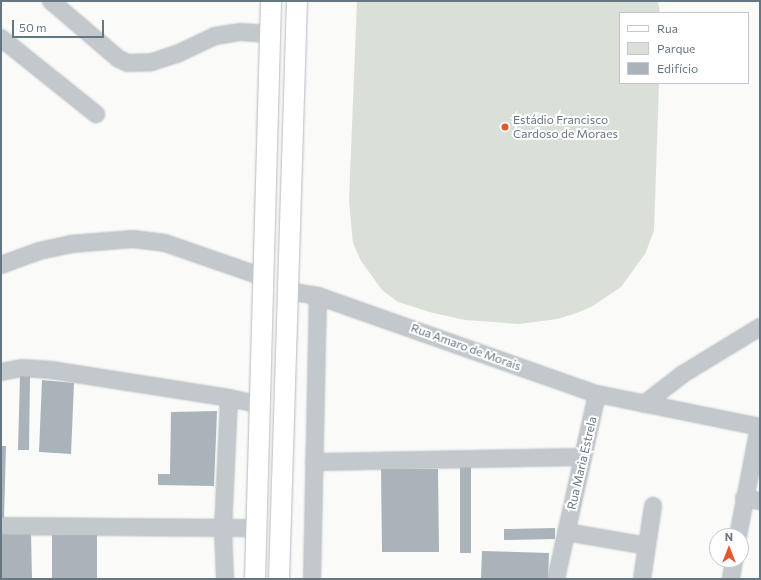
<!DOCTYPE html>
<html>
<head>
<meta charset="utf-8">
<style>
	body { margin:0 }
	#map { position:relative; width:761px; height:580px; overflow:hidden; background:#fafaf8; font-family:Commissioner,sans-serif }
	div>[style] { position:absolute }
	.green>* { inset:0; background:#dadfd7 }
	.building>* { inset:0; background:#aab3b9 }
	.roads { filter:drop-shadow(0 0 1px #b5babe) drop-shadow(0 0 1px #b5babe) }
	.minor>* { height:16px; margin:-8px; padding:0 8px; transform-origin:8px; border-radius:8px; background:#c3c8cc }
	.major>* { height:20px; margin:-10px; padding:0 10px; transform-origin:10px; border-radius:10px; background:#fff }
	.dots>* { width:11px; height:11px; translate:-50% -50%; box-sizing:border-box; border:2px solid #fff; border-radius:50% }
	span { translate:-50% -50%; white-space:nowrap; text-align:center; line-height:1.15; -webkit-text-stroke:4px #fff; paint-order:stroke }
	.poi-label { font-size:12px; color:#657683 }
	.left { translate:0 -50%; text-align:left }
	.street-label { font-size:12px; color:#657683 }
	.frame { position:absolute; inset:0; border:2px solid #657683; pointer-events:none }
	.legend { position:absolute; left:619px; top:12px; width:130px; height:72px; box-sizing:border-box; background:#fff; border:1px solid #c1c8cd; margin:0; padding:5px 7px; list-style:none; font-size:12px; color:#657683 }
	.legend li { display:flex; align-items:center; gap:8px; height:20px }
	.legend b { width:20px; border:1px solid #c1c8cd }
	.north { position:absolute; left:709px; top:528px; width:40px; height:40px; box-sizing:border-box; background:#fff; border:1px solid #c1c8cd; border-radius:50%; rotate:0deg; font-size:11px; font-weight:700; line-height:16px; text-align:center; color:#657683 }
	.north::after { content:''; display:block; margin:auto; width:14px; height:18px; background:#e4572e; clip-path:polygon(50% 0,100% 100%,50% 72%,0 100%) }
	.scale { position:absolute; left:12px; top:20px; width:92px; height:18px; box-sizing:border-box; border:2px solid #657683; border-top:0; padding-left:5px; font-size:12px; line-height:14px; white-space:nowrap; color:#657683; -webkit-text-stroke:3px #fff; paint-order:stroke }
</style>
</head>
<body>
<div id="map">
	<div class="green">
		<div style="clip-path:polygon(357px 1px,658px 1px,660px 13px,620px 13px,620px 83px,659px 83px,654px 231px,645px 254px,621px 287px,591px 307px,574px 314px,557px 319px,519px 324px,465px 320px,433px 313px,398px 302px,382px 290px,361px 261px,353px 243px,349px 201px)"></div>
	</div>
	<div class="building">
		<div style="clip-path:polygon(20px 376px,30px 376px,29px 450px,18px 450px)"></div>
		<div style="clip-path:polygon(42px 380px,74px 383px,71px 454px,39px 452px)"></div>
		<div style="clip-path:polygon(217px 411px,214px 486px,158px 485px,158px 474px,170px 474px,171px 412px)"></div>
		<div style="clip-path:polygon(1px 446px,6px 446px,4px 519px,1px 519px)"></div>
		<div style="clip-path:polygon(460px 466px,471px 466px,471px 553px,460px 553px)"></div>
		<div style="clip-path:polygon(381px 469px,438px 469px,439px 552px,382px 552px)"></div>
		<div style="clip-path:polygon(555px 528px,555px 539px,504px 540px,504px 529px)"></div>
		<div style="clip-path:polygon(1px 534px,31px 534px,32px 579px,1px 579px)"></div>
		<div style="clip-path:polygon(52px 535px,97px 535px,97px 579px,52px 579px)"></div>
		<div style="clip-path:polygon(482px 551px,549px 553px,548px 579px,481px 579px)"></div>
	</div>
	<div class="roads">
		<div class="minor">
			<div style="left:51px;top:1px;width:89px;rotate:40.5deg"></div>
			<div style="left:119px;top:59px;width:10px;rotate:24deg"></div>
			<div style="left:128px;top:63px;width:24px;rotate:-2deg"></div>
			<div style="left:152px;top:62px;width:26px;rotate:-18deg"></div>
			<div style="left:177px;top:54px;width:42px;rotate:-25.3deg"></div>
			<div style="left:215px;top:36px;width:26px;rotate:-9deg"></div>
			<div style="left:241px;top:32px;width:29px;rotate:4deg"></div>
			<div style="left:1px;top:38px;width:122px;rotate:38.7deg"></div>
			<div style="left:1px;top:265px;width:40px;rotate:-20.2deg"></div>
			<div style="left:39px;top:251px;width:33px;rotate:-12deg"></div>
			<div style="left:71px;top:244px;width:62px;rotate:-4.6deg"></div>
			<div style="left:133px;top:239px;width:32px;rotate:7deg"></div>
			<div style="left:165px;top:243px;width:104px;rotate:19.1deg"></div>
			<div style="left:287px;top:291px;width:31px;rotate:9deg"></div>
			<div style="left:318px;top:296px;width:296px;rotate:19.4deg"></div>
			<div style="left:597px;top:394px;width:166px;rotate:11.4deg"></div>
			<div style="left:1px;top:372px;width:21px;rotate:-11deg"></div>
			<div style="left:22px;top:368px;width:29px;rotate:4deg"></div>
			<div style="left:51px;top:370px;width:180px;rotate:8.9deg"></div>
			<div style="left:229px;top:398px;width:131px;rotate:92.6deg"></div>
			<div style="left:223px;top:529px;width:50px;rotate:87.7deg"></div>
			<div style="left:229px;top:398px;width:30px;rotate:12deg"></div>
			<div style="left:644px;top:404px;width:49px;rotate:-37.6deg"></div>
			<div style="left:683px;top:374px;width:90px;rotate:-31.4deg"></div>
			<div style="left:314px;top:462px;width:268px;rotate:-1.1deg"></div>
			<div style="left:744px;top:498px;width:16px;rotate:11deg"></div>
			<div style="left:1px;top:526px;width:254px;rotate:0.5deg"></div>
			<div style="left:566px;top:532px;width:82px;rotate:9.8deg"></div>
			<div style="left:738px;top:536px;width:111px;rotate:-79.1deg"></div>
			<div style="left:312px;top:579px;width:283px;rotate:-88.8deg"></div>
			<div style="left:556px;top:579px;width:189px;rotate:-77.5deg"></div>
			<div style="left:642px;top:579px;width:74px;rotate:-81.4deg"></div>
			<div style="left:731px;top:579px;width:19px;rotate:-81deg"></div>
		</div>
		<div class="major">
			<div style="left:255px;top:579px;width:578px;rotate:-88.41deg"></div>
			<div style="left:279px;top:579px;width:578px;rotate:-88.22deg"></div>
		</div>
	</div>
	<div class="dots">
		<div style="left:505px;top:127px;background:#e4572e"></div>
	</div>
	<div class="poi-label">
		<span class="left" style="left:513px;top:127px">Estádio Francisco<br>Cardoso de Moraes</span>
	</div>
	<div class="street-label">
		<span style="left:466px;top:347px;rotate:20deg">Rua Amaro de Morais</span>
		<span style="left:582px;top:463px;rotate:-77deg">Rua Maria Estrela</span>
	</div>
	<div class="frame"></div>
	<ul class="legend">
	<li><b style="height:5px;background:#fff"></b>Rua</li>
	<li><b style="height:11px;background:#dadfd7"></b>Parque</li>
	<li><b style="height:11px;background:#aab3b9"></b>Edifício</li>
	</ul>
	<div class="north">N</div>
	<div class="scale">50 m</div>
</div>
</body>
</html>
